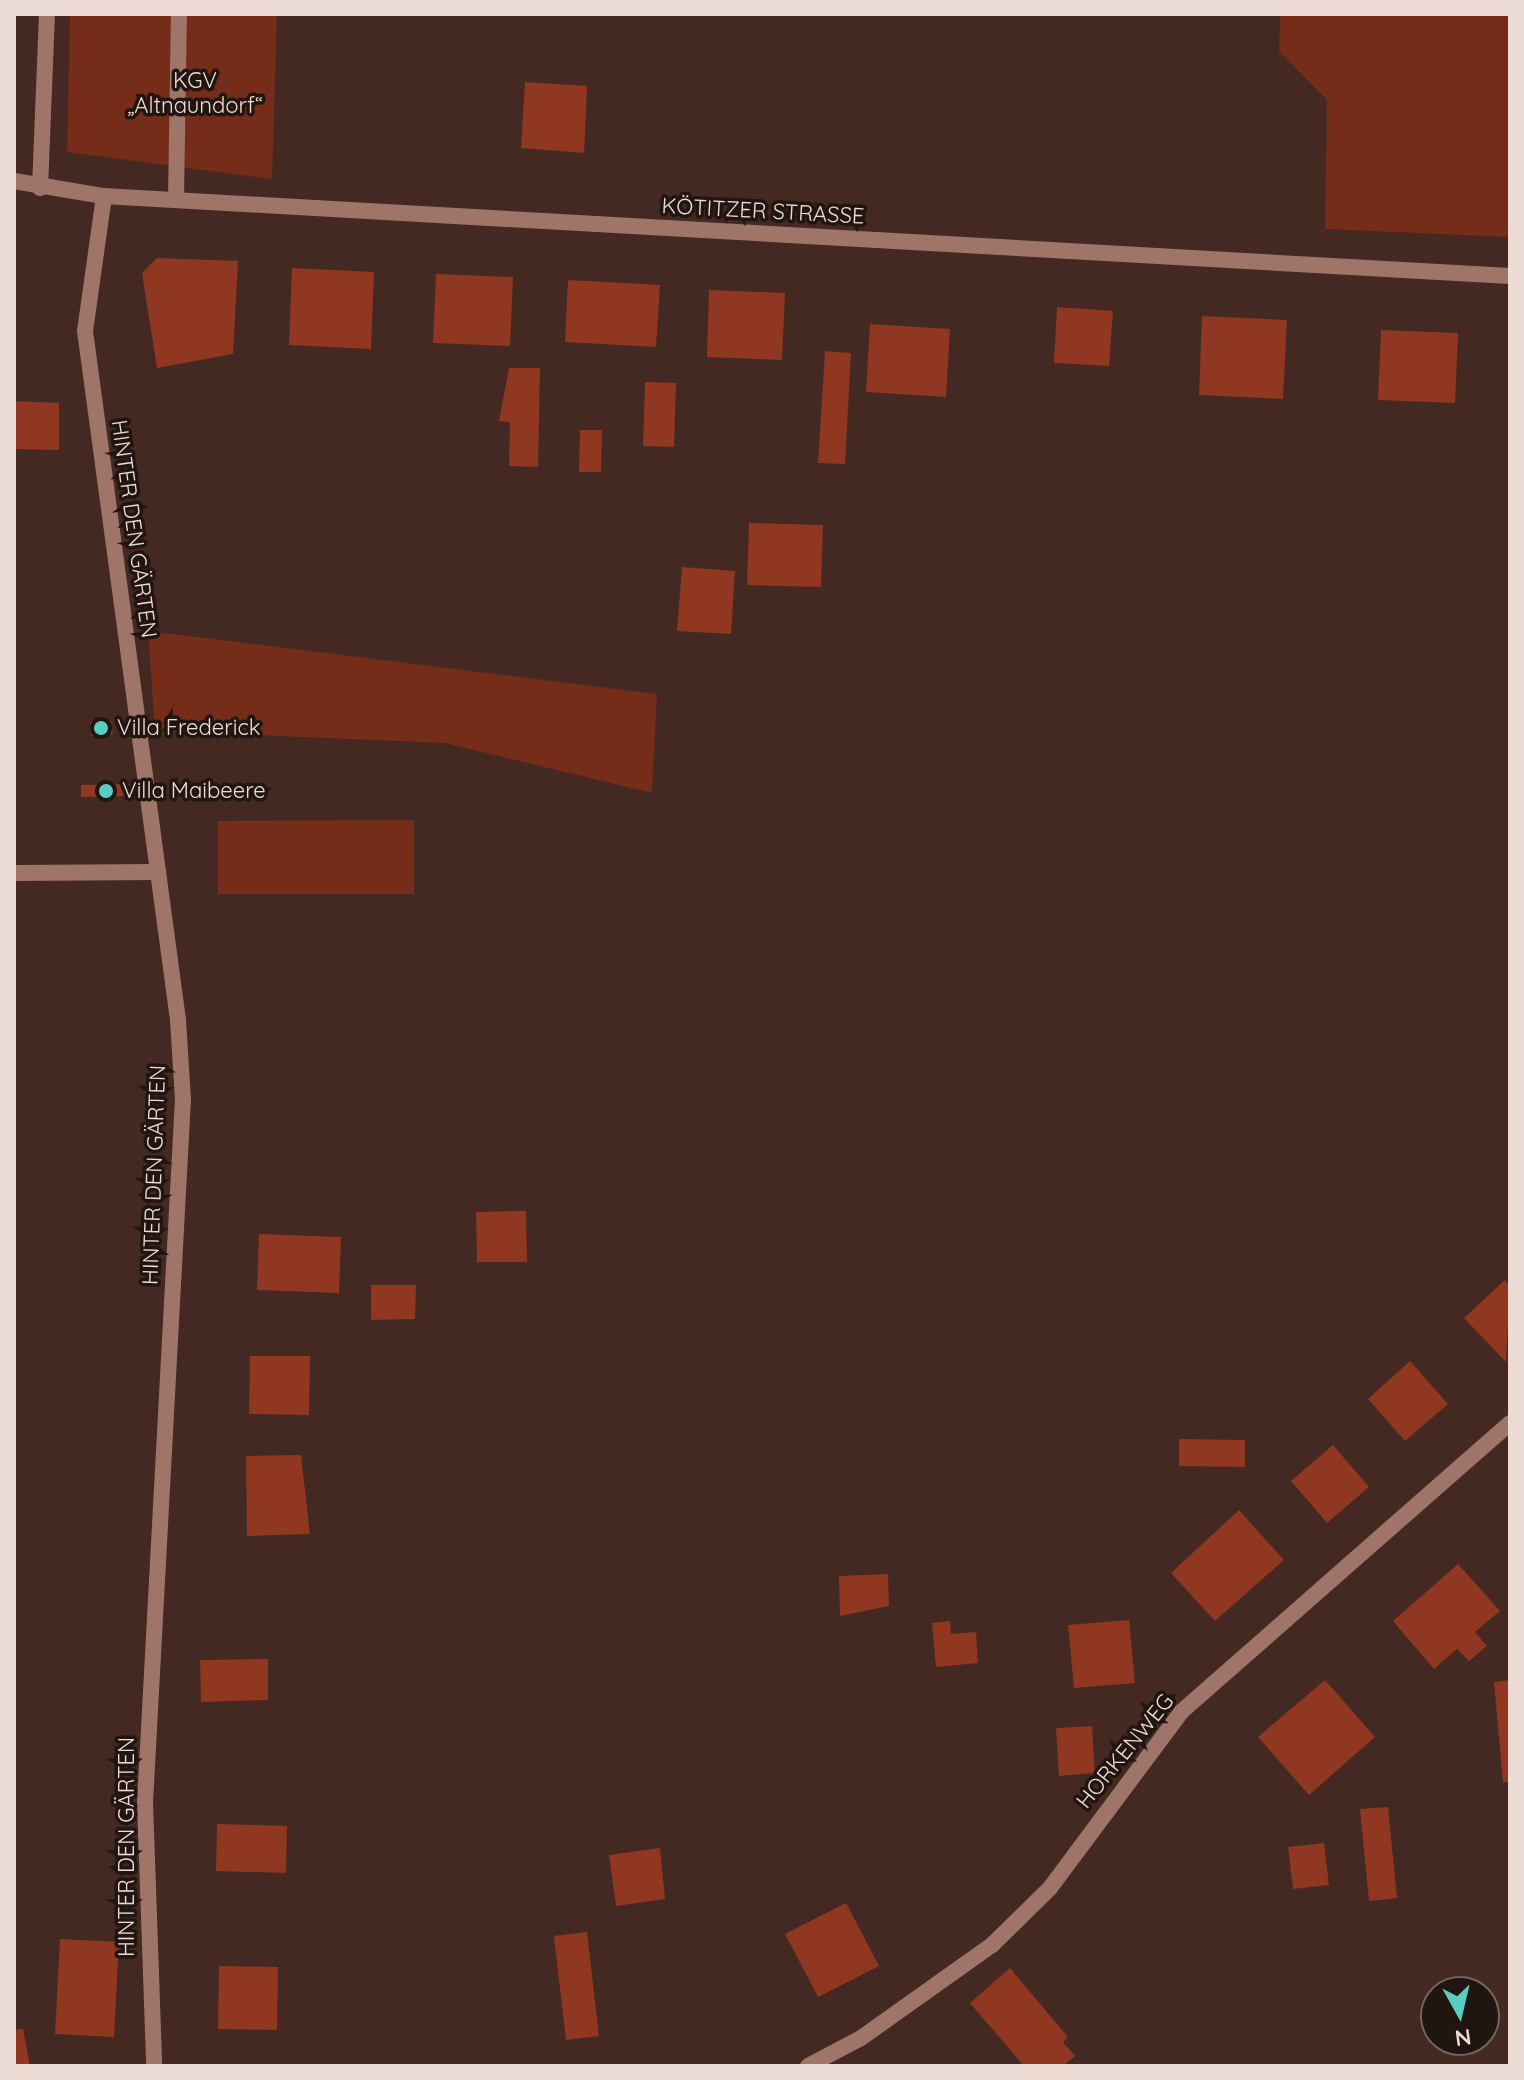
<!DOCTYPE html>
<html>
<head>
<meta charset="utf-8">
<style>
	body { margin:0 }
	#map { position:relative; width:1524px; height:2080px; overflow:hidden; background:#432921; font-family:Quicksand,sans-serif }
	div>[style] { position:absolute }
	.green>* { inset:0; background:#752c18 }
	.building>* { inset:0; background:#8f3720 }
	.service>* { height:16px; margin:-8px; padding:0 8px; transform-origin:8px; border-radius:8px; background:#9f756a }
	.minor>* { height:16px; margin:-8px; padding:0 8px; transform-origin:8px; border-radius:8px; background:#9f756a }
	.tertiary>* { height:16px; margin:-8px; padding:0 8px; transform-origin:8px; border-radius:8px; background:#9f756a }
	.dots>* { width:22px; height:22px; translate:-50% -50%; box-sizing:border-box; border:4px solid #211512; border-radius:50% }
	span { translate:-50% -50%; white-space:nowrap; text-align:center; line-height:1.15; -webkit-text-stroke:7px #211512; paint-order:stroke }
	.park-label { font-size:22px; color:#f2d8d1 }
	.street-label { font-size:22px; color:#eddbd6 }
	.poi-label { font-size:22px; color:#eddbd6 }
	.left { translate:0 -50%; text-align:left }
	.frame { position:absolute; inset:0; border:16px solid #eddbd6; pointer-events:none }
	.north { position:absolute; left:1420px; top:1976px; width:80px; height:80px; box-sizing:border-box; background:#211512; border:2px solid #736460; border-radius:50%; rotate:172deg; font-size:22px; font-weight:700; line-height:32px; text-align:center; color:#eddbd6 }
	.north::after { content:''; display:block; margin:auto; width:28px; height:36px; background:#57cec1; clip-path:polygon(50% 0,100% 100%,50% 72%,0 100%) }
</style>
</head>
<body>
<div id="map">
	<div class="green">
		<div style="clip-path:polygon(70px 14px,277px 14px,272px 179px,67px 152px)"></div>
		<div style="clip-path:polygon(1280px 14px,1510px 14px,1510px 237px,1325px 229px,1327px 100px,1279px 51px)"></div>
		<div style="clip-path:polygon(148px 631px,657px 694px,652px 793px,445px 743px,155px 731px)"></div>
		<div style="clip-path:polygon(414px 820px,414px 894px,218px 894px,218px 821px)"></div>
	</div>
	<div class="building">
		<div style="clip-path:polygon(525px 82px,587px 86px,584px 153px,521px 148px)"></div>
		<div style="clip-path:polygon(157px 258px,238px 261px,233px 354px,157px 368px,142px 273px)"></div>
		<div style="clip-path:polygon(292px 268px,374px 272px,371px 349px,289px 345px)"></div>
		<div style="clip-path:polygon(436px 274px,513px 277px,510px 346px,433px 343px)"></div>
		<div style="clip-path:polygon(568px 280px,660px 285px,656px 347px,565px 342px)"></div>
		<div style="clip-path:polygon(709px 290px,785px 293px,782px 360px,707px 357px)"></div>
		<div style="clip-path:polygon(1057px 307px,1113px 311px,1109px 366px,1054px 363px)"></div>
		<div style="clip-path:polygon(1202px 316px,1287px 320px,1283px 399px,1199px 395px)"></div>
		<div style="clip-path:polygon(870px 324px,950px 329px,946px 397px,866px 392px)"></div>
		<div style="clip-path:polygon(1381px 330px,1458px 333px,1455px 403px,1378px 400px)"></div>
		<div style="clip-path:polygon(825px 351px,851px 353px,845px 464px,818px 463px)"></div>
		<div style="clip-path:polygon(509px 368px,540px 368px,538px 467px,509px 466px,510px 422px,499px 421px)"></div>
		<div style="clip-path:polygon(645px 382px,676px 383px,674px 447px,643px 446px)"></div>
		<div style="clip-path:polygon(14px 401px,59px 403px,59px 450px,14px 449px)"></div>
		<div style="clip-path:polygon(580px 430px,602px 430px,601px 472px,579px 472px)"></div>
		<div style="clip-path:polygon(749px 523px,823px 525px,821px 587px,747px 585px)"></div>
		<div style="clip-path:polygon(682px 567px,735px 571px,731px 634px,677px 631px)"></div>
		<div style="clip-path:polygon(111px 721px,113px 734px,91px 736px,90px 722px)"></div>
		<div style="clip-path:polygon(130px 784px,130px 796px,81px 797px,81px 785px)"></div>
		<div style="clip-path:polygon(526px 1211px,527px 1262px,477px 1262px,476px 1212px)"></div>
		<div style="clip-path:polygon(259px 1234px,341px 1237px,339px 1293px,257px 1290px)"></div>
		<div style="clip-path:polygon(1505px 1280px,1510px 1286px,1506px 1362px,1464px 1318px)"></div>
		<div style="clip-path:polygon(371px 1285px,416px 1285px,415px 1319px,371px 1320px)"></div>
		<div style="clip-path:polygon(250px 1356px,310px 1356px,309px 1415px,249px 1414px)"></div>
		<div style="clip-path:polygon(1410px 1361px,1448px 1404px,1405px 1441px,1368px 1399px)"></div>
		<div style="clip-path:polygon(1179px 1439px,1245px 1440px,1245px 1467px,1179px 1466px)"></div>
		<div style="clip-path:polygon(1333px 1445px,1369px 1487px,1327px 1523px,1291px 1481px)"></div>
		<div style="clip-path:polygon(301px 1455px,310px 1534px,247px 1536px,246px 1456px)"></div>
		<div style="clip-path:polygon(1239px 1510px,1284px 1560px,1215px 1621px,1171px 1573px)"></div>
		<div style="clip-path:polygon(1458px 1564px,1500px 1611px,1475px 1632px,1487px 1646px,1469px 1661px,1457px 1649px,1434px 1669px,1393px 1621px)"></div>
		<div style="clip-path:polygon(888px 1574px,889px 1606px,840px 1616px,839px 1576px)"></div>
		<div style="clip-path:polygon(1129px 1620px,1135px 1683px,1074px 1688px,1068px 1625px)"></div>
		<div style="clip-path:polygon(950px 1621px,951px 1634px,976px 1632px,978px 1663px,936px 1667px,932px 1623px)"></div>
		<div style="clip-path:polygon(268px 1659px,268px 1700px,201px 1702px,200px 1660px)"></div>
		<div style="clip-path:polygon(1325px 1680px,1375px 1737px,1309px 1795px,1258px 1737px)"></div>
		<div style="clip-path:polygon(1510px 1680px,1510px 1782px,1503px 1782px,1494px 1682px)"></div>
		<div style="clip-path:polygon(1092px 1726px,1095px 1773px,1059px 1776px,1056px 1728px)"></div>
		<div style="clip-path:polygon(1388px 1807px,1397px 1898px,1369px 1901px,1360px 1809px)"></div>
		<div style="clip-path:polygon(217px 1824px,287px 1826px,286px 1873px,216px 1871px)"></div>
		<div style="clip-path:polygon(1324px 1843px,1329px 1885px,1293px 1889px,1288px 1847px)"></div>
		<div style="clip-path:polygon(660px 1848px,665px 1899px,616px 1906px,609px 1855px)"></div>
		<div style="clip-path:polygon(846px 1903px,879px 1966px,818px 1997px,785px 1934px)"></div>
		<div style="clip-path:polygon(587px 1932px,599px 2036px,566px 2040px,554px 1936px)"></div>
		<div style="clip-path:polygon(60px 1939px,119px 1942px,114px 2037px,55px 2034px)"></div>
		<div style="clip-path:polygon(219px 1966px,278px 1967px,277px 2030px,218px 2029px)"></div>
		<div style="clip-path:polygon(1010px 1968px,1068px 2037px,1063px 2042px,1075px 2056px,1063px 2066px,1024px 2066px,970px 2003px)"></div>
		<div style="clip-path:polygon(23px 2029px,30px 2066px,14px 2066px,14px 2030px)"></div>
	</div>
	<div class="service">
		<div style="left:176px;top:200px;width:186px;rotate:-89.1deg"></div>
		<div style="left:14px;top:873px;width:144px;rotate:-0.4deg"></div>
	</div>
	<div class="minor">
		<div style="left:40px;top:188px;width:174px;rotate:-87.7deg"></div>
		<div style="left:104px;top:196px;width:136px;rotate:98deg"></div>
		<div style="left:85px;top:331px;width:695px;rotate:82.31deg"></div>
		<div style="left:178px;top:1020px;width:79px;rotate:86.4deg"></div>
		<div style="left:183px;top:1099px;width:704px;rotate:93.09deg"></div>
		<div style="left:145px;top:1802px;width:264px;rotate:88deg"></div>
		<div style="left:808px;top:2066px;width:60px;rotate:-27.8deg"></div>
		<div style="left:861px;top:2038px;width:161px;rotate:-35.4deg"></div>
		<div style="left:992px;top:1945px;width:81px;rotate:-44.5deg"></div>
		<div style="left:1050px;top:1888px;width:219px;rotate:-53.3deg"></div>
		<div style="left:1181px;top:1712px;width:438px;rotate:-41.3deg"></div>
	</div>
	<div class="tertiary">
		<div style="left:14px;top:181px;width:91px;rotate:9.5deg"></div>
		<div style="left:104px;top:196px;width:1408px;rotate:3.26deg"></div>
	</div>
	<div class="dots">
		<div style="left:101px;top:728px;background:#57cec1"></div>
		<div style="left:106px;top:791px;background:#57cec1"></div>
	</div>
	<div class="park-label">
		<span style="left:195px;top:93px">KGV<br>„Altnaundorf“</span>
	</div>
	<div class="street-label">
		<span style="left:763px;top:211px;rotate:3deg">KÖTITZER STRASSE</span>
		<span style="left:134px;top:529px;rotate:82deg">HINTER DEN GÄRTEN</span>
		<span style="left:154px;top:1175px;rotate:-88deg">HINTER DEN GÄRTEN</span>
		<span style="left:1125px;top:1751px;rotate:-51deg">HORKENWEG</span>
		<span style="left:127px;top:1847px;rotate:-90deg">HINTER DEN GÄRTEN</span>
	</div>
	<div class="poi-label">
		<span class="left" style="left:117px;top:728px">Villa Frederick</span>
		<span class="left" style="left:122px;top:791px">Villa Maibeere</span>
	</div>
	<div class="frame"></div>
	<div class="north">N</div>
</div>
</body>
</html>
